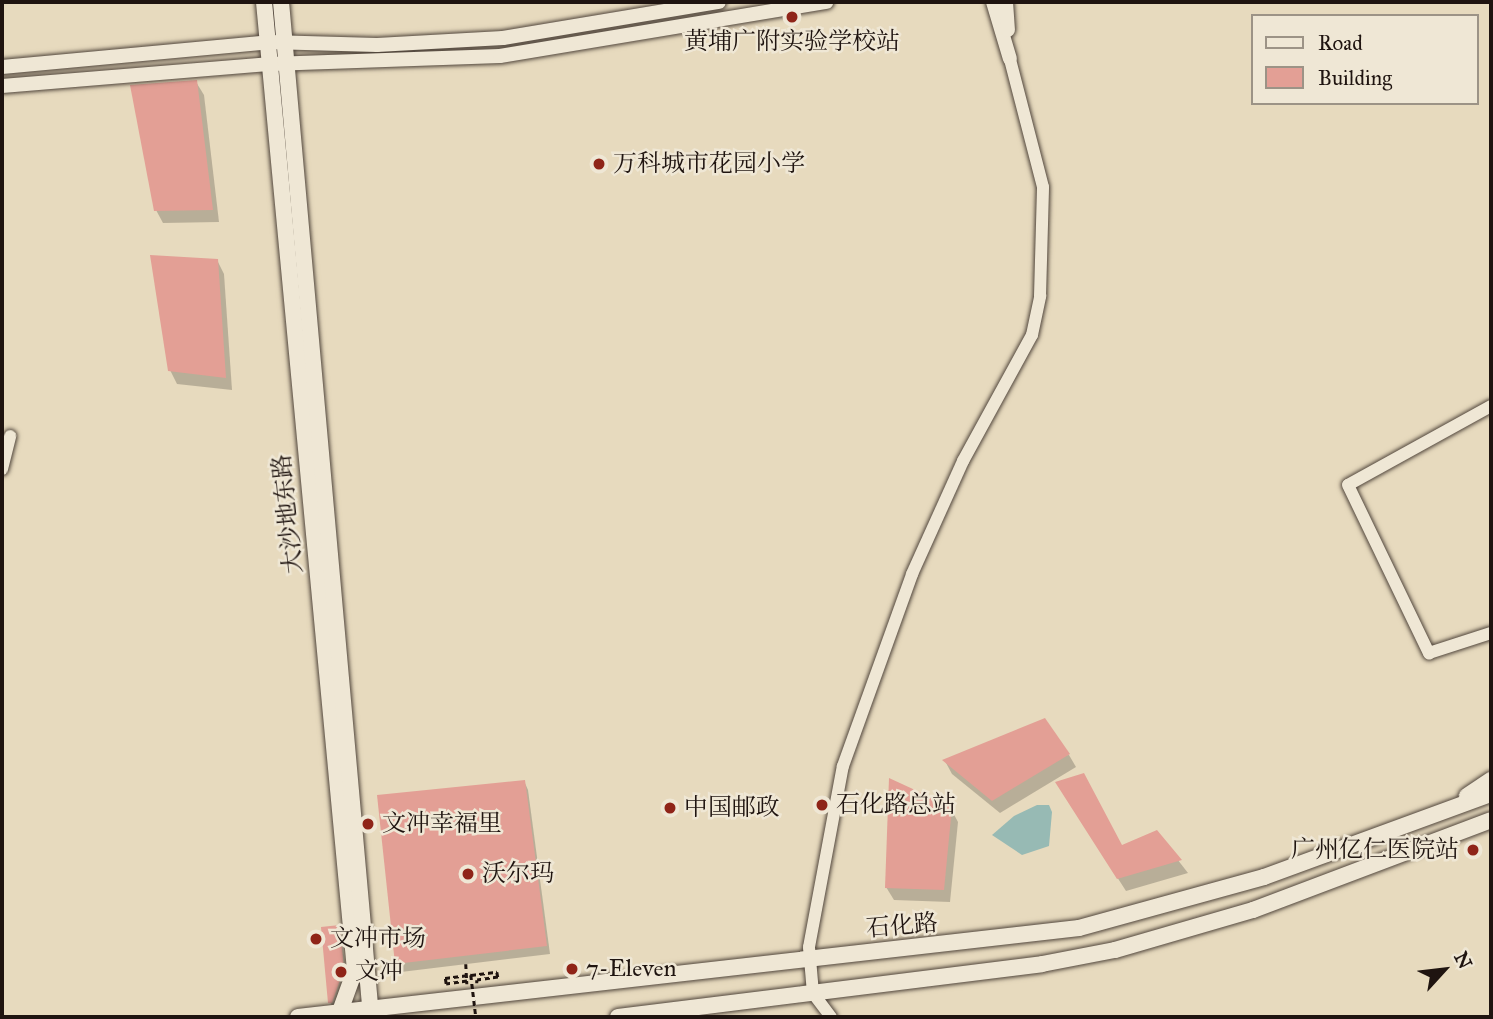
<!DOCTYPE html>
<html>
<head>
<meta charset="utf-8">
<style>
	body { margin:0 }
	#map { position:relative; width:1493px; height:1019px; overflow:hidden; background:#e7dabe; font-family:"IM FELL Great Primer","Noto Serif SC",serif }
	div>[style] { position:absolute }
	.water>* { inset:0; background:#97bab4 }
	.shadow>* { inset:0; background:#0003 }
	.building>* { inset:0; background:#e39f95 }
	.path>* { height:2.5px; margin-top:-1.25px; transform-origin:0; background:repeating-linear-gradient(90deg,#1f1410 0 5px,transparent 0 8.5px) }
	.roads { filter:drop-shadow(0 0 2px #51463c) drop-shadow(0 0 2px #51463c) }
	.minor>* { height:12px; margin:-6px; padding:0 6px; transform-origin:6px; border-radius:6px; background:#efe7d5 }
	.tertiary>* { height:14px; margin:-7px; padding:0 7px; transform-origin:7px; border-radius:7px; background:#efe7d5 }
	.secondary>* { height:16px; margin:-8px; padding:0 8px; transform-origin:8px; border-radius:8px; background:#efe7d5 }
	.path-bridge>* { height:2.5px; margin-top:-1.25px; transform-origin:0; background:repeating-linear-gradient(90deg,#1f1410 0 5px,transparent 0 8.5px) }
	.dots>* { width:19px; height:19px; translate:-50% -50%; box-sizing:border-box; border:4px solid #efe7d5; border-radius:50% }
	span { translate:-50% -50%; white-space:nowrap; text-align:center; line-height:1.15; -webkit-text-stroke:5px #efe7d5; paint-order:stroke }
	.poi-label { font-size:24px; color:#1f1410 }
	.left { translate:0 -50%; text-align:left }
	.right { translate:-100% -50%; text-align:right }
	.street-label { font-size:24px; color:#1f1410 }
	.frame { position:absolute; inset:0; border:4px solid #1f1410; pointer-events:none }
	.legend { position:absolute; left:1251px; top:14px; width:228px; height:91px; box-sizing:border-box; background:#efe7d5; border:2px solid #9c9386; margin:0; padding:9px 12px; list-style:none; font-size:21px; color:#1f1410 }
	.legend li { display:flex; align-items:center; gap:14px; height:35px }
	.legend b { width:35px; border:2px solid #9c9386 }
	.north { position:absolute; left:1409px; top:935px; width:70px; height:70px; -webkit-text-stroke:5px #efe7d5; paint-order:stroke; rotate:63deg; font-size:19px; font-weight:700; line-height:28px; text-align:center; color:#1f1410 }
	.north::after { content:''; display:block; margin:auto; width:24px; height:32px; background:#1f1410; clip-path:polygon(50% 0,100% 100%,50% 72%,0 100%) }
</style>
</head>
<body>
<div id="map">
	<div class="water">
		<div style="clip-path:polygon(1037px 805px,1049px 805px,1052px 812px,1049px 846px,1022px 855px,992px 835px,1014px 816px)"></div>
	</div>
	<div class="shadow">
		<div style="clip-path:polygon(196px 82px,204px 95px,219px 222px,163px 223px,156px 210px)"></div>
		<div style="clip-path:polygon(217px 260px,224px 274px,232px 390px,177px 384px,170px 370px)"></div>
		<div style="clip-path:polygon(1069px 755px,1076px 767px,1000px 813px,952px 774px,945px 761px)"></div>
		<div style="clip-path:polygon(524px 781px,528px 790px,550px 954px,401px 972px,396px 963px)"></div>
		<div style="clip-path:polygon(1065px 796px,1122px 847px,1156px 832px,1188px 873px,1126px 891px)"></div>
		<div style="clip-path:polygon(951px 809px,958px 822px,950px 902px,894px 900px,886px 887px)"></div>
		<div style="clip-path:polygon(339px 927px,348px 978px,335px 1011px,330px 1002px)"></div>
	</div>
	<div class="building">
		<div style="clip-path:polygon(197px 80px,213px 210px,154px 211px,130px 85px)"></div>
		<div style="clip-path:polygon(150px 255px,218px 259px,226px 378px,168px 371px)"></div>
		<div style="clip-path:polygon(1045px 718px,1070px 754px,992px 801px,942px 760px)"></div>
		<div style="clip-path:polygon(1084px 773px,1122px 845px,1157px 830px,1182px 860px,1117px 879px,1055px 782px)"></div>
		<div style="clip-path:polygon(889px 778px,952px 807px,944px 890px,885px 888px)"></div>
		<div style="clip-path:polygon(525px 780px,547px 946px,395px 964px,377px 795px)"></div>
		<div style="clip-path:polygon(340px 925px,344px 969px,332px 1003px,328px 1003px,321px 927px)"></div>
	</div>
	<div class="path">
		<div style="left:466px;top:964px;width:20px;rotate:87deg"></div>
		<div style="left:471px;top:975px;width:26px;rotate:-7deg"></div>
		<div style="left:497px;top:972px;width:5px;rotate:79deg"></div>
		<div style="left:498px;top:977px;width:21px;rotate:172deg"></div>
		<div style="left:477px;top:980px;width:3px;rotate:90deg"></div>
	</div>
	<div class="roads">
		<div class="minor">
			<div style="left:1491px;top:406px;width:163px;rotate:151.1deg"></div>
			<div style="left:1348px;top:485px;width:187px;rotate:64.3deg"></div>
			<div style="left:1429px;top:653px;width:65px;rotate:-17.9deg"></div>
			<div style="left:2px;top:469px;width:34px;rotate:-76deg"></div>
			<div style="left:831px;top:1017px;width:30px;rotate:-127deg"></div>
			<div style="left:813px;top:993px;width:46px;rotate:-95deg"></div>
			<div style="left:809px;top:947px;width:184px;rotate:-79.4deg"></div>
			<div style="left:843px;top:766px;width:204px;rotate:-70.2deg"></div>
			<div style="left:912px;top:574px;width:124px;rotate:-65.7deg"></div>
			<div style="left:963px;top:461px;width:144px;rotate:-61.3deg"></div>
			<div style="left:1032px;top:335px;width:40px;rotate:-78deg"></div>
			<div style="left:1040px;top:296px;width:109px;rotate:-88.4deg"></div>
			<div style="left:1043px;top:187px;width:132px;rotate:-104.5deg"></div>
		</div>
		<div class="tertiary">
			<div style="left:993px;top:2px;width:59px;rotate:73.4deg"></div>
			<div style="left:1006px;top:2px;width:28px;rotate:86deg"></div>
			<div style="left:2px;top:67px;width:268px;rotate:-5.3deg"></div>
			<div style="left:269px;top:42px;width:108px;rotate:1.6deg"></div>
			<div style="left:377px;top:45px;width:126px;rotate:-3.2deg"></div>
			<div style="left:503px;top:38px;width:219px;rotate:-9.5deg"></div>
			<div style="left:2px;top:86px;width:270px;rotate:-4.7deg"></div>
			<div style="left:271px;top:64px;width:229px;rotate:-2deg"></div>
			<div style="left:500px;top:56px;width:331px;rotate:-9.4deg"></div>
		</div>
		<div class="secondary">
			<div style="left:264px;top:2px;width:972px;rotate:84.63deg"></div>
			<div style="left:355px;top:970px;width:50px;rotate:109.9deg"></div>
			<div style="left:281px;top:2px;width:1019px;rotate:84.93deg"></div>
			<div style="left:1467px;top:796px;width:29px;rotate:-34deg"></div>
			<div style="left:298px;top:1017px;width:786px;rotate:-6.5deg"></div>
			<div style="left:1079px;top:928px;width:192px;rotate:-15.4deg"></div>
			<div style="left:1264px;top:877px;width:242px;rotate:-20.1deg"></div>
			<div style="left:618px;top:1017px;width:427px;rotate:-7.1deg"></div>
			<div style="left:1042px;top:964px;width:74px;rotate:-10.9deg"></div>
			<div style="left:1115px;top:950px;width:144px;rotate:-16.2deg"></div>
			<div style="left:1253px;top:910px;width:254px;rotate:-20.7deg"></div>
		</div>
	</div>
	<div class="path-bridge">
		<div style="left:467px;top:981px;width:21px;rotate:172deg"></div>
		<div style="left:446px;top:984px;width:6px;rotate:-99deg"></div>
		<div style="left:445px;top:978px;width:26px;rotate:-7deg"></div>
		<div style="left:471px;top:975px;width:42px;rotate:83.2deg"></div>
	</div>
	<div class="dots">
		<div style="left:792px;top:17px;background:#8f2418"></div>
		<div style="left:599px;top:164px;background:#8f2418"></div>
		<div style="left:822px;top:805px;background:#8f2418"></div>
		<div style="left:670px;top:808px;background:#8f2418"></div>
		<div style="left:368px;top:824px;background:#8f2418"></div>
		<div style="left:1473px;top:850px;background:#8f2418"></div>
		<div style="left:468px;top:874px;background:#8f2418"></div>
		<div style="left:316px;top:939px;background:#8f2418"></div>
		<div style="left:572px;top:969px;background:#8f2418"></div>
		<div style="left:341px;top:972px;background:#8f2418"></div>
	</div>
	<div class="poi-label">
		<span style="left:792px;top:42px">黄埔广附实验学校站</span>
		<span class="left" style="left:613px;top:164px">万科城市花园小学</span>
		<span class="left" style="left:836px;top:805px">石化路总站</span>
		<span class="left" style="left:684px;top:808px">中国邮政</span>
		<span class="left" style="left:382px;top:824px">文冲幸福里</span>
		<span class="right" style="left:1459px;top:850px">广州亿仁医院站</span>
		<span class="left" style="left:482px;top:874px">沃尔玛</span>
		<span class="left" style="left:330px;top:939px">文冲市场</span>
		<span class="left" style="left:586px;top:969px">7-Eleven</span>
		<span class="left" style="left:355px;top:972px">文冲</span>
	</div>
	<div class="street-label">
		<span style="left:288px;top:514px;rotate:-96deg">大沙地东路</span>
		<span style="left:902px;top:926px;rotate:-5deg">石化路</span>
	</div>
	<div class="frame"></div>
	<ul class="legend">
	<li><b style="height:9px;background:#efe7d5"></b>Road</li>
	<li><b style="height:19px;background:#e39f95"></b>Building</li>
	</ul>
	<div class="north">N</div>
</div>
</body>
</html>
